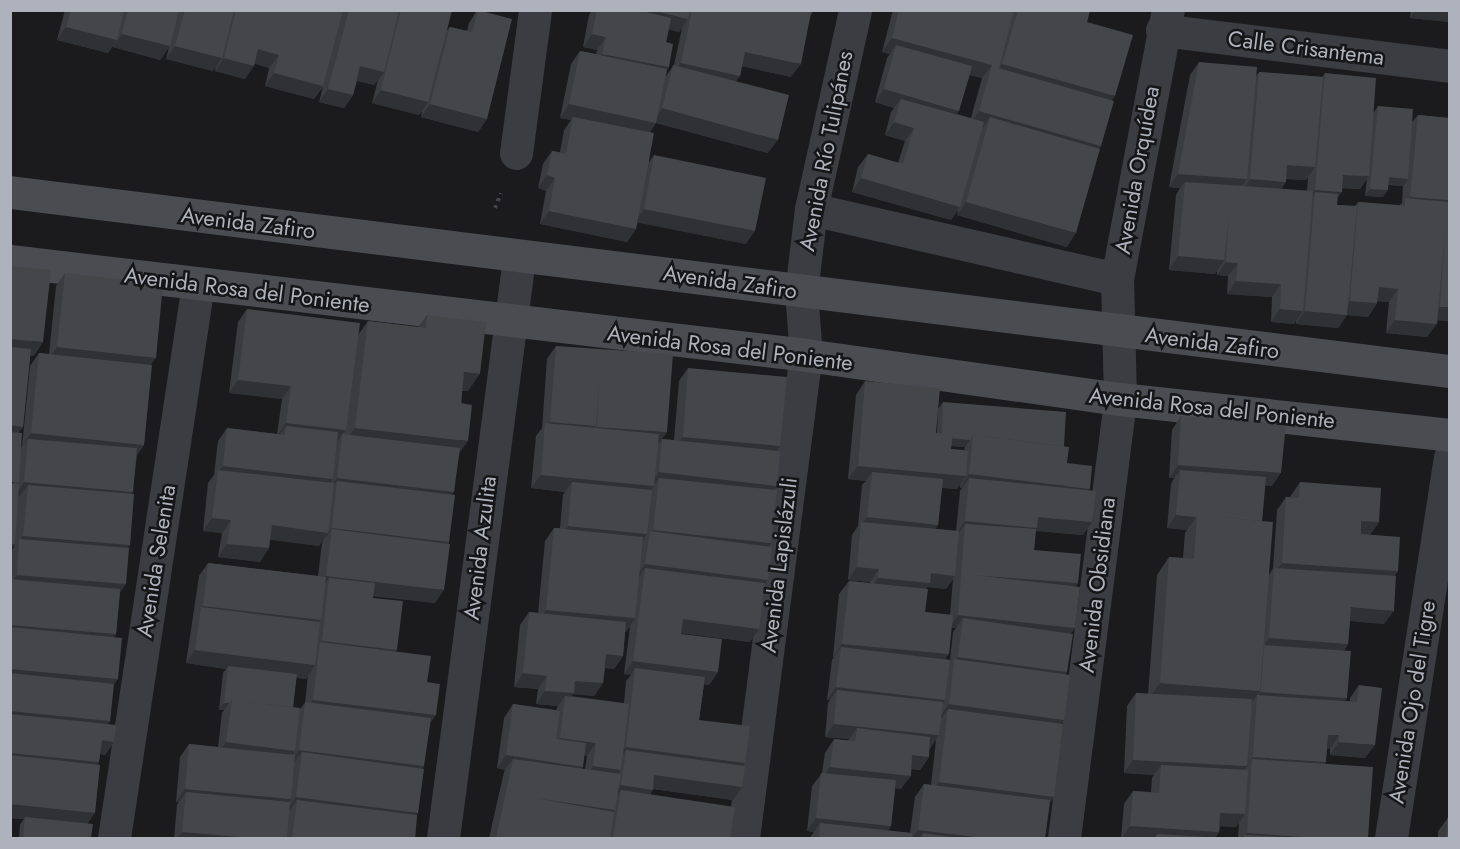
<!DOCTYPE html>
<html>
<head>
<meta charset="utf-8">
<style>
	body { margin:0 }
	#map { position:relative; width:1460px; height:849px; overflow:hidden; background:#1b1b1d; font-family:Jost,sans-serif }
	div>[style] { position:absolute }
	.path>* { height:4px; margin-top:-2px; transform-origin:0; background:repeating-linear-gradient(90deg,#424449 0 3px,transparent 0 7.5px) }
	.street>* { height:33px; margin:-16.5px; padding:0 16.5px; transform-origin:16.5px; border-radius:16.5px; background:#3c3d42 }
	.secondary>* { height:33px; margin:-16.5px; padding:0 16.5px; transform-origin:16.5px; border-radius:16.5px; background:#4a4c52 }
	.wall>* { inset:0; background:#3b3c40 }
	.shaded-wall>* { inset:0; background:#303134 }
	.building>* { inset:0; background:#45464a }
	span { translate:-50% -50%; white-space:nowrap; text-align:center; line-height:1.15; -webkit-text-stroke:5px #161618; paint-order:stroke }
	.street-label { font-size:22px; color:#adb2bc }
	.frame { position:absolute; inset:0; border:12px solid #adb2bc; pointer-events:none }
</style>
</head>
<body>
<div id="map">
	<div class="path">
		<div style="left:495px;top:208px;width:16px;rotate:-68deg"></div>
	</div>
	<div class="street">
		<div style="left:1162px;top:30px;width:290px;rotate:7.1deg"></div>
		<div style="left:516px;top:153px;width:144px;rotate:-82.4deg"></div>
		<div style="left:811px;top:209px;width:314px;rotate:12.9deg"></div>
		<div style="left:114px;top:838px;width:560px;rotate:-81.38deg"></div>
		<div style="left:443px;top:838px;width:585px;rotate:-82.53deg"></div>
		<div style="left:743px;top:838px;width:487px;rotate:-82.6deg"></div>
		<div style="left:806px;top:355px;width:63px;rotate:-94.5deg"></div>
		<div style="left:801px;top:292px;width:84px;rotate:-83.1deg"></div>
		<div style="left:811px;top:209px;width:204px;rotate:-77.5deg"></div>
		<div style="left:1064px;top:838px;width:443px;rotate:-82.7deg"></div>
		<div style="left:1120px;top:399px;width:120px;rotate:-91.4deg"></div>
		<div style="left:1117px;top:279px;width:274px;rotate:-79.3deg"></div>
		<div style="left:1391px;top:838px;width:385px;rotate:-81.2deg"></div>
	</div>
	<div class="secondary">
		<div style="left:10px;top:192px;width:1451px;rotate:7.09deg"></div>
		<div style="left:10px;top:261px;width:802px;rotate:6.73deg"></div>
		<div style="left:806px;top:355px;width:317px;rotate:8deg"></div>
		<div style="left:1120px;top:399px;width:332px;rotate:6.2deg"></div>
	</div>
	<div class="wall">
		<div style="clip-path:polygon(65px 10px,452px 10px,447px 30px,450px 27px,467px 31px,469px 23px,477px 10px,487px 119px,478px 132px,421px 117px,422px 111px,419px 115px,372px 103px,378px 80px,374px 85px,357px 81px,353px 95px,344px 108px,319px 102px,323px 87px,314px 99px,265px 86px,269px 68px,254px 63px,245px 79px,215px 71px,216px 65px,213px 71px,166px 59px,169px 47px,160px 60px,113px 47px,113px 46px,108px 53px,57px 40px)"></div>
		<div style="clip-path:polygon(evenodd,592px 10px,814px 10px,811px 15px,791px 77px,742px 66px,740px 76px,736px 81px,768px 153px,656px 123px,650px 132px,649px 162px,654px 155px,746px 244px,637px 222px,636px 229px,627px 242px,540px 224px,546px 191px,538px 188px,543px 164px,552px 151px,560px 152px,564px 130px,571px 120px,560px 118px,571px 64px,580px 51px,596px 54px,597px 50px,583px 47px,589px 15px,592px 10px,682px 28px,674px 65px,666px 76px,667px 69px,669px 67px,666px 42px,669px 29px,679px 32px,682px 28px)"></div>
		<div style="clip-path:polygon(evenodd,893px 10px,1090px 10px,1087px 22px,1112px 100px,1101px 146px,1099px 149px,1067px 247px,957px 215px,958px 210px,951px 220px,852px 192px,858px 167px,868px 154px,898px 163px,905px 141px,885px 135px,891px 112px,894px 108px,875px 102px,887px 58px,890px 54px,882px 52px,893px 10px,970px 75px,982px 78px,971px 118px,957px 114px,970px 75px)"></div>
		<div style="clip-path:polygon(1411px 10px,1449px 10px,1449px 22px,1410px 18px)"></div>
		<div style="clip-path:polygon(evenodd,1199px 62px,1256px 76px,1259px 72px,1322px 77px,1325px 73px,1374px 112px,1378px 106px,1412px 122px,1418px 115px,1449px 118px,1449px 321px,1437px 320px,1427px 337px,1386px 333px,1389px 302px,1377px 301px,1377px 303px,1368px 317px,1347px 315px,1338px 328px,1296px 324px,1296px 320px,1294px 324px,1271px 322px,1272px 297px,1227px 294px,1228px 276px,1217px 275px,1217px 271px,1215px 274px,1169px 270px,1176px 195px,1180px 188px,1169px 187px,1190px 75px,1199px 62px,1308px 177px,1307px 191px,1282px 189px,1286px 179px,1306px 180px,1308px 177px,1199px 62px,1367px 179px,1365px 196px,1383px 197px,1388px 185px,1403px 186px,1403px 185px,1402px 203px,1400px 205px,1358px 202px,1355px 206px,1337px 205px,1337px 198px,1342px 192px,1342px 188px,1360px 189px,1367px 179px)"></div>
		<div style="clip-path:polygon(10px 266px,34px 356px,30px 355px,23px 427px,18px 433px,21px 448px,22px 446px,30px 366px,39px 353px,49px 354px,56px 286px,65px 273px,151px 365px,144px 445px,137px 455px,132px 494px,130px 545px,128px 548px,120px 593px,116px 634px,114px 637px,118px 679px,113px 685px,110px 721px,108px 724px,114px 742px,105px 755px,100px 754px,88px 824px,91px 838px,19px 838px,20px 824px,24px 819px,10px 818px,10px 552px,14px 547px)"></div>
		<div style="clip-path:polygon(evenodd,247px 309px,358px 335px,368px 321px,418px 327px,427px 315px,468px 391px,462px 391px,459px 454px,452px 495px,449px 542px,435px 603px,373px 596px,373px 598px,395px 652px,427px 682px,436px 715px,430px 723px,423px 769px,418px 813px,417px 815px,415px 838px,174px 838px,177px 805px,179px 802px,176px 802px,180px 757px,189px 744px,218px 747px,222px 713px,224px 710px,219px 710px,223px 673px,226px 669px,186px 663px,199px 576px,208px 563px,318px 576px,322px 543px,323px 541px,322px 541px,319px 546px,270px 539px,260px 562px,218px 557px,222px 533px,203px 531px,208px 483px,214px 475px,218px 441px,227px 428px,277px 434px,282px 399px,229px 393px,238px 322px,247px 309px,308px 675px,305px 703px,300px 709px,293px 707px,296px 677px,306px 679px,308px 675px)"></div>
		<div style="clip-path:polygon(evenodd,556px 346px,667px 432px,658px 444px,662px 439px,674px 440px,679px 381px,688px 368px,780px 446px,776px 451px,777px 486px,774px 490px,768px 546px,768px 580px,765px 584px,759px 629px,750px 642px,681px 633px,718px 672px,709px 685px,704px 684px,699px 720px,745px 763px,743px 766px,742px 787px,733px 800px,653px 789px,650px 794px,730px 838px,489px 838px,504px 772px,505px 770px,497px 768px,504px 718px,513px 704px,556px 710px,558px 706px,536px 704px,538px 689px,514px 687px,520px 625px,529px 612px,538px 613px,545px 541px,554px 528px,560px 528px,563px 495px,565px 492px,531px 488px,536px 436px,542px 428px,547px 359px,556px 346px,630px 627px,624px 674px,631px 675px,626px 681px,624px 703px,571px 696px,573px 694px,594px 696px,603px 683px,605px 668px,614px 669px,623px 656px,625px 632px,630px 627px,556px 346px,584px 755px,587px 756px,585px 769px,582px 769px,584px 755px)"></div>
		<div style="clip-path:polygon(evenodd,865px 381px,936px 433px,937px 433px,938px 409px,943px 402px,1064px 446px,1067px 463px,1089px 490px,1092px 522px,1083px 535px,1036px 531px,1034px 550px,1078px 583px,1075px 587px,1067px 672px,1066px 674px,1064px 720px,1061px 724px,1045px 838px,811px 838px,811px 836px,814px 832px,807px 831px,812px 786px,822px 773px,825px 753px,834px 739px,848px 741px,849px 739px,825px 737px,828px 703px,830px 700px,827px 700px,832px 660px,834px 657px,833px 657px,839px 594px,849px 581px,870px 583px,870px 582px,848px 580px,852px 535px,858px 526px,862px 485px,866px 481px,848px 479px,856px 395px,865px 381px,951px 446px,965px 447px,964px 450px,951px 449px,951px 446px,865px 381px,960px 484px,960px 488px,962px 488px,960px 491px,956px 531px,935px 529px,938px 525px,942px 488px,957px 489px,960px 484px,865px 381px,953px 579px,950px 615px,925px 612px,926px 589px,927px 587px,946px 589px,953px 579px,865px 381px,951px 628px,956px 628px,953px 632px,950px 660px,945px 659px,949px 654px,951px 628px,865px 381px,936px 740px,931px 785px,924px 784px,915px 797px,910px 833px,888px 831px,891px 826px,895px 788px,901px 789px,911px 769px,920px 770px,929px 757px,929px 748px,936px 740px)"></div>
		<div style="clip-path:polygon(1181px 416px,1272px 486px,1265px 485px,1262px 521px,1269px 575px,1273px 568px,1277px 510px,1286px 497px,1290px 497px,1300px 482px,1379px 522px,1370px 535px,1398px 571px,1395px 575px,1384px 624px,1350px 621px,1348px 644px,1344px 651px,1347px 698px,1345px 701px,1350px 701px,1350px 698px,1359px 685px,1365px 758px,1330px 755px,1330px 749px,1327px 748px,1325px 764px,1368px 838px,1238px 838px,1239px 822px,1236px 827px,1220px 826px,1219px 832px,1215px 838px,1223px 838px,1121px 838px,1124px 804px,1133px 791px,1151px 792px,1152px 778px,1154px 775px,1124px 773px,1127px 706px,1136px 693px,1148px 694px,1157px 575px,1169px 557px,1183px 558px,1185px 533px,1187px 530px,1167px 528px,1171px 484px,1174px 478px,1169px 478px,1172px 430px)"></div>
		<div style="clip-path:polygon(1449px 787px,1449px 838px,1438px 838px,1438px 831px,1448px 818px)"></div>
	</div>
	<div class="shaded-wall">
		<div style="clip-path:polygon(601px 10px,651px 10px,688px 19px,679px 32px,598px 14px)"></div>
		<div style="clip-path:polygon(1415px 10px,1449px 10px,1449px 22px,1410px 18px)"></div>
		<div style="clip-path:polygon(66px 27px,117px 40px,108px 53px,57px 40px)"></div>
		<div style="clip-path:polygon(122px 34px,170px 46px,160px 60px,113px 47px)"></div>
		<div style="clip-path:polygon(592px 34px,606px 37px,597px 50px,583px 47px)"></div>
		<div style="clip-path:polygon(892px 38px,992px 65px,982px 78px,894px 55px,896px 45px,890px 54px,882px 52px)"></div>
		<div style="clip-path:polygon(175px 46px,222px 58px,213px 71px,166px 59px)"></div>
		<div style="clip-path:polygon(258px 49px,279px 55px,269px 68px,249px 62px)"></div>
		<div style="clip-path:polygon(745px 52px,801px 64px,791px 77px,736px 65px)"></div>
		<div style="clip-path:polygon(602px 54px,669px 67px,659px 80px,593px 67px)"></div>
		<div style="clip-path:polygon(224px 58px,254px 66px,245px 79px,215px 71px)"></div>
		<div style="clip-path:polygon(681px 63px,740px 76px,730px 89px,672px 76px)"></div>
		<div style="clip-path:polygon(1002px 64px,1115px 96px,1106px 109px,993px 77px)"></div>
		<div style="clip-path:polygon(360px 66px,384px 72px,374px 85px,351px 79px)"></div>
		<div style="clip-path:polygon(274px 73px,323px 86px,314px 99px,265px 86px)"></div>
		<div style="clip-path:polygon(328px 89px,353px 95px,344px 108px,319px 102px)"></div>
		<div style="clip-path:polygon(884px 89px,959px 111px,950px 124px,901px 99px,894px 108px,875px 102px)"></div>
		<div style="clip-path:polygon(381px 90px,428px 102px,419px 115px,372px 103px)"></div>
		<div style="clip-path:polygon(430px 104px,487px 119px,478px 132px,421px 117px)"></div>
		<div style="clip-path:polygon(569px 104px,656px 123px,647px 136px,573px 117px,571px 120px,560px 118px)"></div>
		<div style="clip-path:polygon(662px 108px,778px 140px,768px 153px,653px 122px)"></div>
		<div style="clip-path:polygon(979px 111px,1101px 146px,1092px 159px,990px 117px,983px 128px,970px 124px)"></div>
		<div style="clip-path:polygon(894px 122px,914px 128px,905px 141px,885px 135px)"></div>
		<div style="clip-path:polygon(1287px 165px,1315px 167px,1306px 180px,1278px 178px)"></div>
		<div style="clip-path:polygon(1178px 174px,1247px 179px,1238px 192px,1185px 182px,1180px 188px,1169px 187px)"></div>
		<div style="clip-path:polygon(547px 175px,555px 178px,546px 191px,538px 188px)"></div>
		<div style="clip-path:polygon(1343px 175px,1369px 176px,1360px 189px,1334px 188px)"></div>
		<div style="clip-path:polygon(1389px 177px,1408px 179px,1403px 186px,1384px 184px)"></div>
		<div style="clip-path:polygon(861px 178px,960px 207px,951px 220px,852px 192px)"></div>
		<div style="clip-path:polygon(1250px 179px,1286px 182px,1277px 196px,1241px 192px)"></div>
		<div style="clip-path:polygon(1370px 189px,1388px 190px,1383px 197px,1365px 196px)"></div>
		<div style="clip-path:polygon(1315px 190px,1342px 192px,1332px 205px,1315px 192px,1308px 203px,1306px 203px)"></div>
		<div style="clip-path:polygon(1410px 197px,1449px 200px,1449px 203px,1405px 205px)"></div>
		<div style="clip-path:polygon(966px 202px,1076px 233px,1067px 247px,957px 215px)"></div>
		<div style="clip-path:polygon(644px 209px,755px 231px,746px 244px,635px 222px)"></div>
		<div style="clip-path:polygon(549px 211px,636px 229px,627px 242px,540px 224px)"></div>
		<div style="clip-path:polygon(1178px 256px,1224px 260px,1215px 274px,1169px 270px)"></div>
		<div style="clip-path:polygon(1226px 262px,1238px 263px,1228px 276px,1217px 275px)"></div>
		<div style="clip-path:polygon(1236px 281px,1281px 284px,1272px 297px,1227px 294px)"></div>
		<div style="clip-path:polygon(1379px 287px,1398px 289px,1389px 302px,1370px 301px)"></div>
		<div style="clip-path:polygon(1350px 301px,1377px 303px,1368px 317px,1347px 315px,1338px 328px,1296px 324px,1305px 311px,1341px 314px)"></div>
		<div style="clip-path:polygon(1440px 307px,1449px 307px,1449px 321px,1431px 320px)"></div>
		<div style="clip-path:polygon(1280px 309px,1303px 311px,1294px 324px,1271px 322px)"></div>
		<div style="clip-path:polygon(1395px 320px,1437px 324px,1427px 337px,1386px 333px)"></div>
		<div style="clip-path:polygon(10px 339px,43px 342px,34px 356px,10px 353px)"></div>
		<div style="clip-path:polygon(57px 347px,156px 358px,146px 371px,48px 360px)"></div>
		<div style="clip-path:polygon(464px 372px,480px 374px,468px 391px,452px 390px)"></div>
		<div style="clip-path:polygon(238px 380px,291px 386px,282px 399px,229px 393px)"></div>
		<div style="clip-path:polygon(550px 422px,596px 426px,587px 439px,545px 430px)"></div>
		<div style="clip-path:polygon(286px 423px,346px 430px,336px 443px,286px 426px,279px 436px,277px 436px)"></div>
		<div style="clip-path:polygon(10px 425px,23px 427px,13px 440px,10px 440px)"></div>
		<div style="clip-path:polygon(597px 427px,667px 432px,658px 445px,588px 440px)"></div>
		<div style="clip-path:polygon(355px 428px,468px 441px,455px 459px,342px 445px)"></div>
		<div style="clip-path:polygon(31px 433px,144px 445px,135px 458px,28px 439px,22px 446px)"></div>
		<div style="clip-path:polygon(683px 437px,780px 446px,771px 459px,673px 450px)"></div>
		<div style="clip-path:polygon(942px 438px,970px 440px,965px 447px,937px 445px)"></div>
		<div style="clip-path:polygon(1178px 465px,1281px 473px,1272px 486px,1179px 479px,1180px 470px,1174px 478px,1169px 478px)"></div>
		<div style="clip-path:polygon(223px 466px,333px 479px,324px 492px,217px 473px)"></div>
		<div style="clip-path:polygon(858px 466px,966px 476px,957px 489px,871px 481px,872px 472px,866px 481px,848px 479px)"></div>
		<div style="clip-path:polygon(659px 472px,777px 486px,768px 499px,659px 478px,653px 486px,649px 485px)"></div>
		<div style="clip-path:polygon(969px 474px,1090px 489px,1081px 502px,969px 478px,962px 488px,960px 488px)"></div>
		<div style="clip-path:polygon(541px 475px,654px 486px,644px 500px,572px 482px,565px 492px,531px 488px)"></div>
		<div style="clip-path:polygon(337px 478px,454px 492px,445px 505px,337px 481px,329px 491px,328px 491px)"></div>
		<div style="clip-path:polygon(24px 482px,133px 492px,124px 505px,28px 485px,20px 496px,15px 496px)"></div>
		<div style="clip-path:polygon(1176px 515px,1196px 517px,1187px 530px,1167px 528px)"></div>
		<div style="clip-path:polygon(867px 517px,938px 525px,929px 538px,861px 526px)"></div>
		<div style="clip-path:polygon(1038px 517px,1092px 522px,1083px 535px,965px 524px,958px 534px,956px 534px,965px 521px)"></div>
		<div style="clip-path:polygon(212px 518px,231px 520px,222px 533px,203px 531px)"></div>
		<div style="clip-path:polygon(1361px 521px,1379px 522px,1370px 535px,1352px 534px)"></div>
		<div style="clip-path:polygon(272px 525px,328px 533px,332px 528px,449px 542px,440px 555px,332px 529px,319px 546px,263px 539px)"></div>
		<div style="clip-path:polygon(568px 526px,647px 534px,638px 547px,559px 539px)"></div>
		<div style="clip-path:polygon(653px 530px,771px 543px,762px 556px,649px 536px)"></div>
		<div style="clip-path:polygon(23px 536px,130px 545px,121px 558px,19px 541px)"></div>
		<div style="clip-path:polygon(10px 544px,15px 544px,10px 551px)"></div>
		<div style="clip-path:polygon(227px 544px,269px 548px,260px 562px,218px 557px)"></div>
		<div style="clip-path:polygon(1282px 563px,1398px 571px,1389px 584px,1273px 576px)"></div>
		<div style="clip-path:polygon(645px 564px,768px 580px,758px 593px,645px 568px,638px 578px,636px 578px)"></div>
		<div style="clip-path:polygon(857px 567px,879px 569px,870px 582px,848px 580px)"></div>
		<div style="clip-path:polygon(931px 573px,955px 576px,946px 589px,927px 587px,921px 596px,869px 591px,878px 578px)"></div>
		<div style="clip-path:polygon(17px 575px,126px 584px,117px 597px,10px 584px)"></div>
		<div style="clip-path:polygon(974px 575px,1078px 583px,1069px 596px)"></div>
		<div style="clip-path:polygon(326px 576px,444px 590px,435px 603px,328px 590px,329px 578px,321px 589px,317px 589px)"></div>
		<div style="clip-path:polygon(203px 606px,321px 620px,312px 633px,201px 608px)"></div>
		<div style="clip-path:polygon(1351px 607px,1394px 611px,1384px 624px,1342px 620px)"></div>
		<div style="clip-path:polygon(546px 610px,635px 618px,626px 632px,537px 623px)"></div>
		<div style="clip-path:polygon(958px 615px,1075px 628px,1066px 641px,963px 618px,956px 628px,949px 628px)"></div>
		<div style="clip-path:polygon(683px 619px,759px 629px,750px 642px,673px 632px)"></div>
		<div style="clip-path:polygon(10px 625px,116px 634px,107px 647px,10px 639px)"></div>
		<div style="clip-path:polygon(1269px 638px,1348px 644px,1339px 657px,1264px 646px)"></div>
		<div style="clip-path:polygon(322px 641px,397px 650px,388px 663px,320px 643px)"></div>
		<div style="clip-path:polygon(842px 644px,949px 654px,939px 667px,841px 647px,834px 657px,833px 657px)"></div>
		<div style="clip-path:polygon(195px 650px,315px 665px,306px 679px,228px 669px,228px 666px,226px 669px,186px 663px)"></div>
		<div style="clip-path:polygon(606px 654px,623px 656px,614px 669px,597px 667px)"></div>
		<div style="clip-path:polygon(958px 657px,1067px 672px,1058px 685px,954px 662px)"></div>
		<div style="clip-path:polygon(633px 661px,718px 672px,709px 685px,635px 675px,635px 668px,631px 675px,624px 674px)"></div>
		<div style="clip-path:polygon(10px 669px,118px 679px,108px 692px,10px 683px)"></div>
		<div style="clip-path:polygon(523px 673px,547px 676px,538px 689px,514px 687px)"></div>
		<div style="clip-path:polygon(575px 681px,603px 683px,594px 696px,573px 694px,564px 706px,565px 696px,558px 706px,536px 704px,545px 691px)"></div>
		<div style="clip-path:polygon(1160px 683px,1260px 691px,1247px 709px,1147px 701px)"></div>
		<div style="clip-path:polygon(836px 687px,945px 700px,936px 713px,837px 690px,830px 700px,827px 700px)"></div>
		<div style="clip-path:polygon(1261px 692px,1347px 698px,1338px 711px,1257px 697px)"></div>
		<div style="clip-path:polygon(313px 700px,436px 715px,426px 728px,303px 713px)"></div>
		<div style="clip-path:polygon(224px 703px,229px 703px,224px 710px,219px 710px)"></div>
		<div style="clip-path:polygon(949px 704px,1064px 720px,1055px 733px,948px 709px,942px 718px,939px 718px)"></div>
		<div style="clip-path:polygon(10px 711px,110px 721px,101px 734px,10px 725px)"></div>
		<div style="clip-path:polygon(834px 724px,939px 735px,930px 749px,855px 740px,857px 728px,849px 739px,825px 737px)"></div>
		<div style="clip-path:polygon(1328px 735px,1339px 735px,1330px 749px,1318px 748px)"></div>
		<div style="clip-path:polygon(560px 738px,596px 743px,587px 756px,551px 751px)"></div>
		<div style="clip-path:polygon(102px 740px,114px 742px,105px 755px,93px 753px)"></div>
		<div style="clip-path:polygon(226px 742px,295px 751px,286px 764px,217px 755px)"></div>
		<div style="clip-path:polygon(1339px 742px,1375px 745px,1365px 758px,1330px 755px)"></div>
		<div style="clip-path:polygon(626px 747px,745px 763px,736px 776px,626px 750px,618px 761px,616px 761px)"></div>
		<div style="clip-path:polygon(299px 750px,424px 766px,415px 780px,302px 752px,294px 763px,290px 763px)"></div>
		<div style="clip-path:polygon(10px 753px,99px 762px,90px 776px,10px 767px)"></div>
		<div style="clip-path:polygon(506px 755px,583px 767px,573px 780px,513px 759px,505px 770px,497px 768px)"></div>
		<div style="clip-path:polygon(912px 755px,929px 757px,920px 770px,903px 768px)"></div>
		<div style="clip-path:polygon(1253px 757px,1326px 762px,1317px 776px,1252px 759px,1238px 780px,1161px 765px,1154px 775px,1124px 773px,1133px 760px,1247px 766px)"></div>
		<div style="clip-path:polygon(593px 766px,621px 770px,611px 783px,584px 780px)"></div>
		<div style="clip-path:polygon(830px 767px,911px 776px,901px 789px,821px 780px)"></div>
		<div style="clip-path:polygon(654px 775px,742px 787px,733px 800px,645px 788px)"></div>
		<div style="clip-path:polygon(939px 782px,1054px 797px,1045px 810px,929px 795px)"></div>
		<div style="clip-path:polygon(621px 785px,653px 790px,644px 803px,621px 790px,615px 798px,612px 798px)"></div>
		<div style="clip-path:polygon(185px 789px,291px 799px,282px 812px,186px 792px,179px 802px,176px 802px)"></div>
		<div style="clip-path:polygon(296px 797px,418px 813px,409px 827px,297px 800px,290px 810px,287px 810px)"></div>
		<div style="clip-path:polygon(535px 798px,615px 810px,606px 823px)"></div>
		<div style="clip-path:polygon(10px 804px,95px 813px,86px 826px,25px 817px,24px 819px,10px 818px)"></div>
		<div style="clip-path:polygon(1220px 813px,1245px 814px,1236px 827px,1211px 826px)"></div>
		<div style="clip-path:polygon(816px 818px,891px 826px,882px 838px,820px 823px,814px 832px,807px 831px)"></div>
		<div style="clip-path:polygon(1130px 826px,1219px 832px,1215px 838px,1157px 834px,1154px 838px,1122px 838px)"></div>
		<div style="clip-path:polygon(918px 830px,984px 838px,922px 838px,923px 833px,919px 838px,912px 838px)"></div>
		<div style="clip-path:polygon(182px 832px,251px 838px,177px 838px)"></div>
		<div style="clip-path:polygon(1247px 833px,1317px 838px,1244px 836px)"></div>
	</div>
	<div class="building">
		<div style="clip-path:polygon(71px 10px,124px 10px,117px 40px,66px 27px)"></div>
		<div style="clip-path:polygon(128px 10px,179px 10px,170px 46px,122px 34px)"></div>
		<div style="clip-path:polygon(185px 10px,234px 10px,222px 58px,175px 46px)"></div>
		<div style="clip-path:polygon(236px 10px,343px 10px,323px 86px,274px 73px,279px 55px,258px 49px,254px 66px,224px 58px)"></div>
		<div style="clip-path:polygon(349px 10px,399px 10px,384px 72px,360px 66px,353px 95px,328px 89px)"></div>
		<div style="clip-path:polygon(401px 10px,452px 10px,428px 102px,381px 90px)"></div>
		<div style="clip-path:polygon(478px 10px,512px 19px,487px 119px,430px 104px,450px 27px,472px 32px)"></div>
		<div style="clip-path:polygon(597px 10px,638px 10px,671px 18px,666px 42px,673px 44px,669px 67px,602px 54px,606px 37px,592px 34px)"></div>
		<div style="clip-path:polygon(651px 10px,690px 10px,688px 19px)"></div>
		<div style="clip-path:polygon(692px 10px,804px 10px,811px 12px,801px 64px,745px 52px,740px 76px,681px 63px)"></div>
		<div style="clip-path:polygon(899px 10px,1014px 10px,999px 68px,1114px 101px,1101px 146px,979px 111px,992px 65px,892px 38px)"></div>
		<div style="clip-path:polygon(1018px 10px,1090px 10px,1087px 22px,1133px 35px,1115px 96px,1002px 64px)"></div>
		<div style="clip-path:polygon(896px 45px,972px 66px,959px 111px,884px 89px)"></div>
		<div style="clip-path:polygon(580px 51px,667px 69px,656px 123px,569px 104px)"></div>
		<div style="clip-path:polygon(1199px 62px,1257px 67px,1247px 179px,1178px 174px)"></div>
		<div style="clip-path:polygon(673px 65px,789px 95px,778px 140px,662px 108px)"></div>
		<div style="clip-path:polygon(1259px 72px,1323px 77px,1315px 167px,1287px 165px,1286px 182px,1250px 179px)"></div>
		<div style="clip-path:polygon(1325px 73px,1376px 78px,1369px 176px,1343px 175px,1342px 192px,1315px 190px)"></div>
		<div style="clip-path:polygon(901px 99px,984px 122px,960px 207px,861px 178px,868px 154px,903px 164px,914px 128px,894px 122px)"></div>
		<div style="clip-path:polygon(1378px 106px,1413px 109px,1408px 179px,1389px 177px,1388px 190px,1370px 189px)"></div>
		<div style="clip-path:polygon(1418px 115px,1449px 118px,1449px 200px,1410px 197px)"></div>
		<div style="clip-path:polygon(573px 117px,654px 133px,636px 229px,549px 211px,555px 178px,547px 175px,552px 151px,566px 154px)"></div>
		<div style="clip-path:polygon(990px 117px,1100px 149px,1076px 233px,966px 202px)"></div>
		<div style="clip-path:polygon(654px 155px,766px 178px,755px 231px,644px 209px)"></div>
		<div style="clip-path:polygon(1185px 182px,1313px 191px,1303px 311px,1280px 309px,1281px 284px,1236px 281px,1238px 263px,1226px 262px,1229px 217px,1224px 260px,1178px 256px)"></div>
		<div style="clip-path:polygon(1315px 192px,1338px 194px,1337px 205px,1357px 206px,1347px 315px,1305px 311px)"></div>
		<div style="clip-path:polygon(1405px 198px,1449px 202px,1449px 307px,1440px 307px,1445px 231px,1437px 324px,1395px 320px,1398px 289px,1379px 287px,1377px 303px,1350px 301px,1358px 202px,1405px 206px)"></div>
		<div style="clip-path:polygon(10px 266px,51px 270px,43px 342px,10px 339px)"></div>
		<div style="clip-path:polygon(65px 273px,163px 284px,156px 358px,57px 347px)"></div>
		<div style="clip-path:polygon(247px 309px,360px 323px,346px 430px,286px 423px,291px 386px,238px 380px)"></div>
		<div style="clip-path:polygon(427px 315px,486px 322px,480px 374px,464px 372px,461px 403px,472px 405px,468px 441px,355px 428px,368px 321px,426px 328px)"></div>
		<div style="clip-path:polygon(556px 346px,673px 354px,667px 432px,597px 427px,599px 382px,596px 426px,550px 422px)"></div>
		<div style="clip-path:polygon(10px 347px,31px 349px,23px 427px,10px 425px)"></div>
		<div style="clip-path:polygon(39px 353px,152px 365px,144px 445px,31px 433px)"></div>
		<div style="clip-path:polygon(688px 368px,787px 377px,780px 446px,683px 437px)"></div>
		<div style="clip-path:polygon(865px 381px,940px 388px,936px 433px,953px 435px,951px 449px,968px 451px,966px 476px,858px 466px)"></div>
		<div style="clip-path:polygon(943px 402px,1066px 412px,1064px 446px,973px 435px,970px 440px,952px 438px,953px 435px,942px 434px)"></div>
		<div style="clip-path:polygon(1181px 416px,1286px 424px,1281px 473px,1178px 465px)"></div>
		<div style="clip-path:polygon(545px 423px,659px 434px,654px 486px,541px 475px)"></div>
		<div style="clip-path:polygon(286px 426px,338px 432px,333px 479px,223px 466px,227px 428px,285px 435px)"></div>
		<div style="clip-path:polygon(10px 432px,22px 433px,19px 482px,10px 482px)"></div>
		<div style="clip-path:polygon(342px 434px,460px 448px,454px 492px,337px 478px)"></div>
		<div style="clip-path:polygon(973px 435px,1069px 447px,1067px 463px,1092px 466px,1090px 489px,969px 474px)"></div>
		<div style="clip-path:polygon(28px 439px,137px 448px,133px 492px,24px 482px)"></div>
		<div style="clip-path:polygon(662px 439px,780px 451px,777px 486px,659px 472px)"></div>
		<div style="clip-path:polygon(218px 470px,334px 483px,328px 533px,272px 525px,269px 548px,227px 544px,231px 520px,212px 518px)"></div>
		<div style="clip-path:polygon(1180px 470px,1266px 477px,1262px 521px,1197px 515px,1196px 517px,1176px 515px)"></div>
		<div style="clip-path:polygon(872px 472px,943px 479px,938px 525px,867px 517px)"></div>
		<div style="clip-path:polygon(659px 478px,777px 490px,771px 543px,653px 530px)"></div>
		<div style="clip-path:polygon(969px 478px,1096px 491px,1092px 522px,1038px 517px,1037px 528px,965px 521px)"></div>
		<div style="clip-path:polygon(337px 481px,455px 495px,449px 542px,332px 528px)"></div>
		<div style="clip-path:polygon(572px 482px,652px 490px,647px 534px,568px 526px)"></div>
		<div style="clip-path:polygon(1300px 482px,1381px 488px,1379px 522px,1361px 521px,1361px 534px,1400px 537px,1398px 571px,1282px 563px,1286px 497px,1299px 498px)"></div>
		<div style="clip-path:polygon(10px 483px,19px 484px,15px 544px,10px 544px)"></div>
		<div style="clip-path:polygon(28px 485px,134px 494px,130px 545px,23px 536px)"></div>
		<div style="clip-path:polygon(1197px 515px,1273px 522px,1260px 691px,1160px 683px,1169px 557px,1194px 559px)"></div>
		<div style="clip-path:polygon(861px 522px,959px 531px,955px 576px,931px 573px,930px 583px,878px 578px,879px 569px,857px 567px)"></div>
		<div style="clip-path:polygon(965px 524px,1036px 529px,1034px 550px,1081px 554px,1078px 583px,974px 575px,1080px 587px,1075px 628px,958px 615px)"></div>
		<div style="clip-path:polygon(554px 528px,643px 537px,635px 618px,546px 610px)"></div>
		<div style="clip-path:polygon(332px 529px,450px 544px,444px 590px,326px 576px)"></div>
		<div style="clip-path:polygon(650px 531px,772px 547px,768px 580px,645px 564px)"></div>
		<div style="clip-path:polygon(19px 539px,129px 548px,126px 584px,17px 575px)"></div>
		<div style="clip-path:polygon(208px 563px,326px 577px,321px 620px,203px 606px)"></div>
		<div style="clip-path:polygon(645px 568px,765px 583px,759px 629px,683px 619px,681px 634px,722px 639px,718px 672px,633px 661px)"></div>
		<div style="clip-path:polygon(1274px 568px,1396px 576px,1394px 611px,1351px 607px,1348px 644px,1269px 638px)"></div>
		<div style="clip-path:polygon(329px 578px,375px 583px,373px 598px,403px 601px,397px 650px,322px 641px)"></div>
		<div style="clip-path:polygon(10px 579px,120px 589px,116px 634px,10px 625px)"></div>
		<div style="clip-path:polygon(849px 581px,928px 589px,925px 612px,953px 615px,949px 654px,842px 644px)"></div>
		<div style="clip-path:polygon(201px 607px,320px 622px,315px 665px,195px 650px)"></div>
		<div style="clip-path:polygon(529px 612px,626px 622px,623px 656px,606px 654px,603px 683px,575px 681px,574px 693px,545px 691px,547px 676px,523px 673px)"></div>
		<div style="clip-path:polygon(963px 618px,1073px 634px,1067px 672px,958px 657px)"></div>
		<div style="clip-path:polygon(10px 627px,122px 638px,118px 679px,10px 669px)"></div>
		<div style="clip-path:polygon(320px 642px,431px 656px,427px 682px,440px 684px,436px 715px,313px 700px)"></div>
		<div style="clip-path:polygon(1264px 645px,1351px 651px,1347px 698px,1261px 692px)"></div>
		<div style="clip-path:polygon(841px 647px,950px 660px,945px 700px,836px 687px)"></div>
		<div style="clip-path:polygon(954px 659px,1070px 675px,1064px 720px,949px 704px)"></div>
		<div style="clip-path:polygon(228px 666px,297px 674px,293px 707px,232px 700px,229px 703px,224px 703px)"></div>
		<div style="clip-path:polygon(635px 668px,705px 677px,699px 720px,750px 726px,745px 763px,626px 747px)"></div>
		<div style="clip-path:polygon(10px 673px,114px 684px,110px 721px,10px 711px)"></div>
		<div style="clip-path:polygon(1359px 685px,1382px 688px,1375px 745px,1339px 742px,1339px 735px,1328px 735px,1326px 762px,1253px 757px,1257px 695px,1357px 702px)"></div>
		<div style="clip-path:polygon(837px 690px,943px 702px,939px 735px,834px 724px)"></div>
		<div style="clip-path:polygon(1136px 693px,1252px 699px,1247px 766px,1133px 760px)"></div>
		<div style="clip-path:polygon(565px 696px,629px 704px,621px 770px,593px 766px,596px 743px,560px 738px)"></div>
		<div style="clip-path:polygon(232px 700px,300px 708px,295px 751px,226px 742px)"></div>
		<div style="clip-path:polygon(305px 702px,431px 718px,424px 766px,299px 750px)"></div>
		<div style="clip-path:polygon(513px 704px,560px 711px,556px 739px,586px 743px,583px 767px,506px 755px)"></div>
		<div style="clip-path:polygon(948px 709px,1063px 724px,1054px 797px,939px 782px)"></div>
		<div style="clip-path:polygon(10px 714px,116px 725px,114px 742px,102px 740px,99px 762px,10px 753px)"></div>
		<div style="clip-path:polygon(857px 728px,930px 737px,929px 757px,912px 755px,911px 776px,830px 767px,834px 739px,855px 741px)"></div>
		<div style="clip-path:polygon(189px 744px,295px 755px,291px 799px,185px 789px)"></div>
		<div style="clip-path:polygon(626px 750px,745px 766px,742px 787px,654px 775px,653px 790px,621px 785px)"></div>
		<div style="clip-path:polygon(302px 752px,424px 769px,418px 813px,296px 797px)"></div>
		<div style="clip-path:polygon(10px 755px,100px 765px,95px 813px,10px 804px)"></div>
		<div style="clip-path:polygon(513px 759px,621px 774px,615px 810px,535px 798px,614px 812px,610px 838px,496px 838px)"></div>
		<div style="clip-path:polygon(1252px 759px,1373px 767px,1368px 838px,1317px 838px,1247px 833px)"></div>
		<div style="clip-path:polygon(1161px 765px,1248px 770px,1245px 814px,1220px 813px,1219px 832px,1130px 826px,1133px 791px,1159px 793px)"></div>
		<div style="clip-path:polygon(821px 773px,896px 780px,891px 826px,816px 818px)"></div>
		<div style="clip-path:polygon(924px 784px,1050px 800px,1045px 838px,984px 838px,918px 830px)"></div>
		<div style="clip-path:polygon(621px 790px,735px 807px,730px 838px,621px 838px,613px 837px)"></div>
		<div style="clip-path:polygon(186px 792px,290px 802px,287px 838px,251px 838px,182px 832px)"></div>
		<div style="clip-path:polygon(297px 800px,417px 815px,415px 838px,292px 838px)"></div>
		<div style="clip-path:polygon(25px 817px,93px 824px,91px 838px,23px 838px)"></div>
		<div style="clip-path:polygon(1447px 818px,1449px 818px,1449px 838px,1446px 838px)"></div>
		<div style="clip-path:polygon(820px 823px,912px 833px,912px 838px,819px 838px)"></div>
		<div style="clip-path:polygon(923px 833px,959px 838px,922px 838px)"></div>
		<div style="clip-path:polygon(1157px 834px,1223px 838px,1156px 838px)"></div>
		<div style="clip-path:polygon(1244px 835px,1308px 838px,1244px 838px)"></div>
	</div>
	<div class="street-label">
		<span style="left:1306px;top:48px;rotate:7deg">Calle Crisantema</span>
		<span style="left:826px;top:151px;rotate:-79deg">Avenida Río Tulipánes</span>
		<span style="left:1137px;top:170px;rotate:-80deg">Avenida Orquídea</span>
		<span style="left:248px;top:223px;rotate:7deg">Avenida Zafiro</span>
		<span style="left:730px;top:282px;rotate:8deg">Avenida Zafiro</span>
		<span style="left:247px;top:290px;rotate:7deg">Avenida Rosa del Poniente</span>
		<span style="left:1212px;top:343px;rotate:7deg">Avenida Zafiro</span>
		<span style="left:730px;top:348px;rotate:7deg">Avenida Rosa del Poniente</span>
		<span style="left:1212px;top:408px;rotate:6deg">Avenida Rosa del Poniente</span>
		<span style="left:480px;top:548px;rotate:-83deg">Avenida Azulita</span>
		<span style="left:156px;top:561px;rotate:-81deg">Avenida Selenita</span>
		<span style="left:779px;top:565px;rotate:-83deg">Avenida Lapislázuli</span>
		<span style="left:1097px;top:585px;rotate:-83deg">Avenida Obsidiana</span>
		<span style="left:1412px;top:702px;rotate:-81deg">Avenida Ojo del Tigre</span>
	</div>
	<div class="frame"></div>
</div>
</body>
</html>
